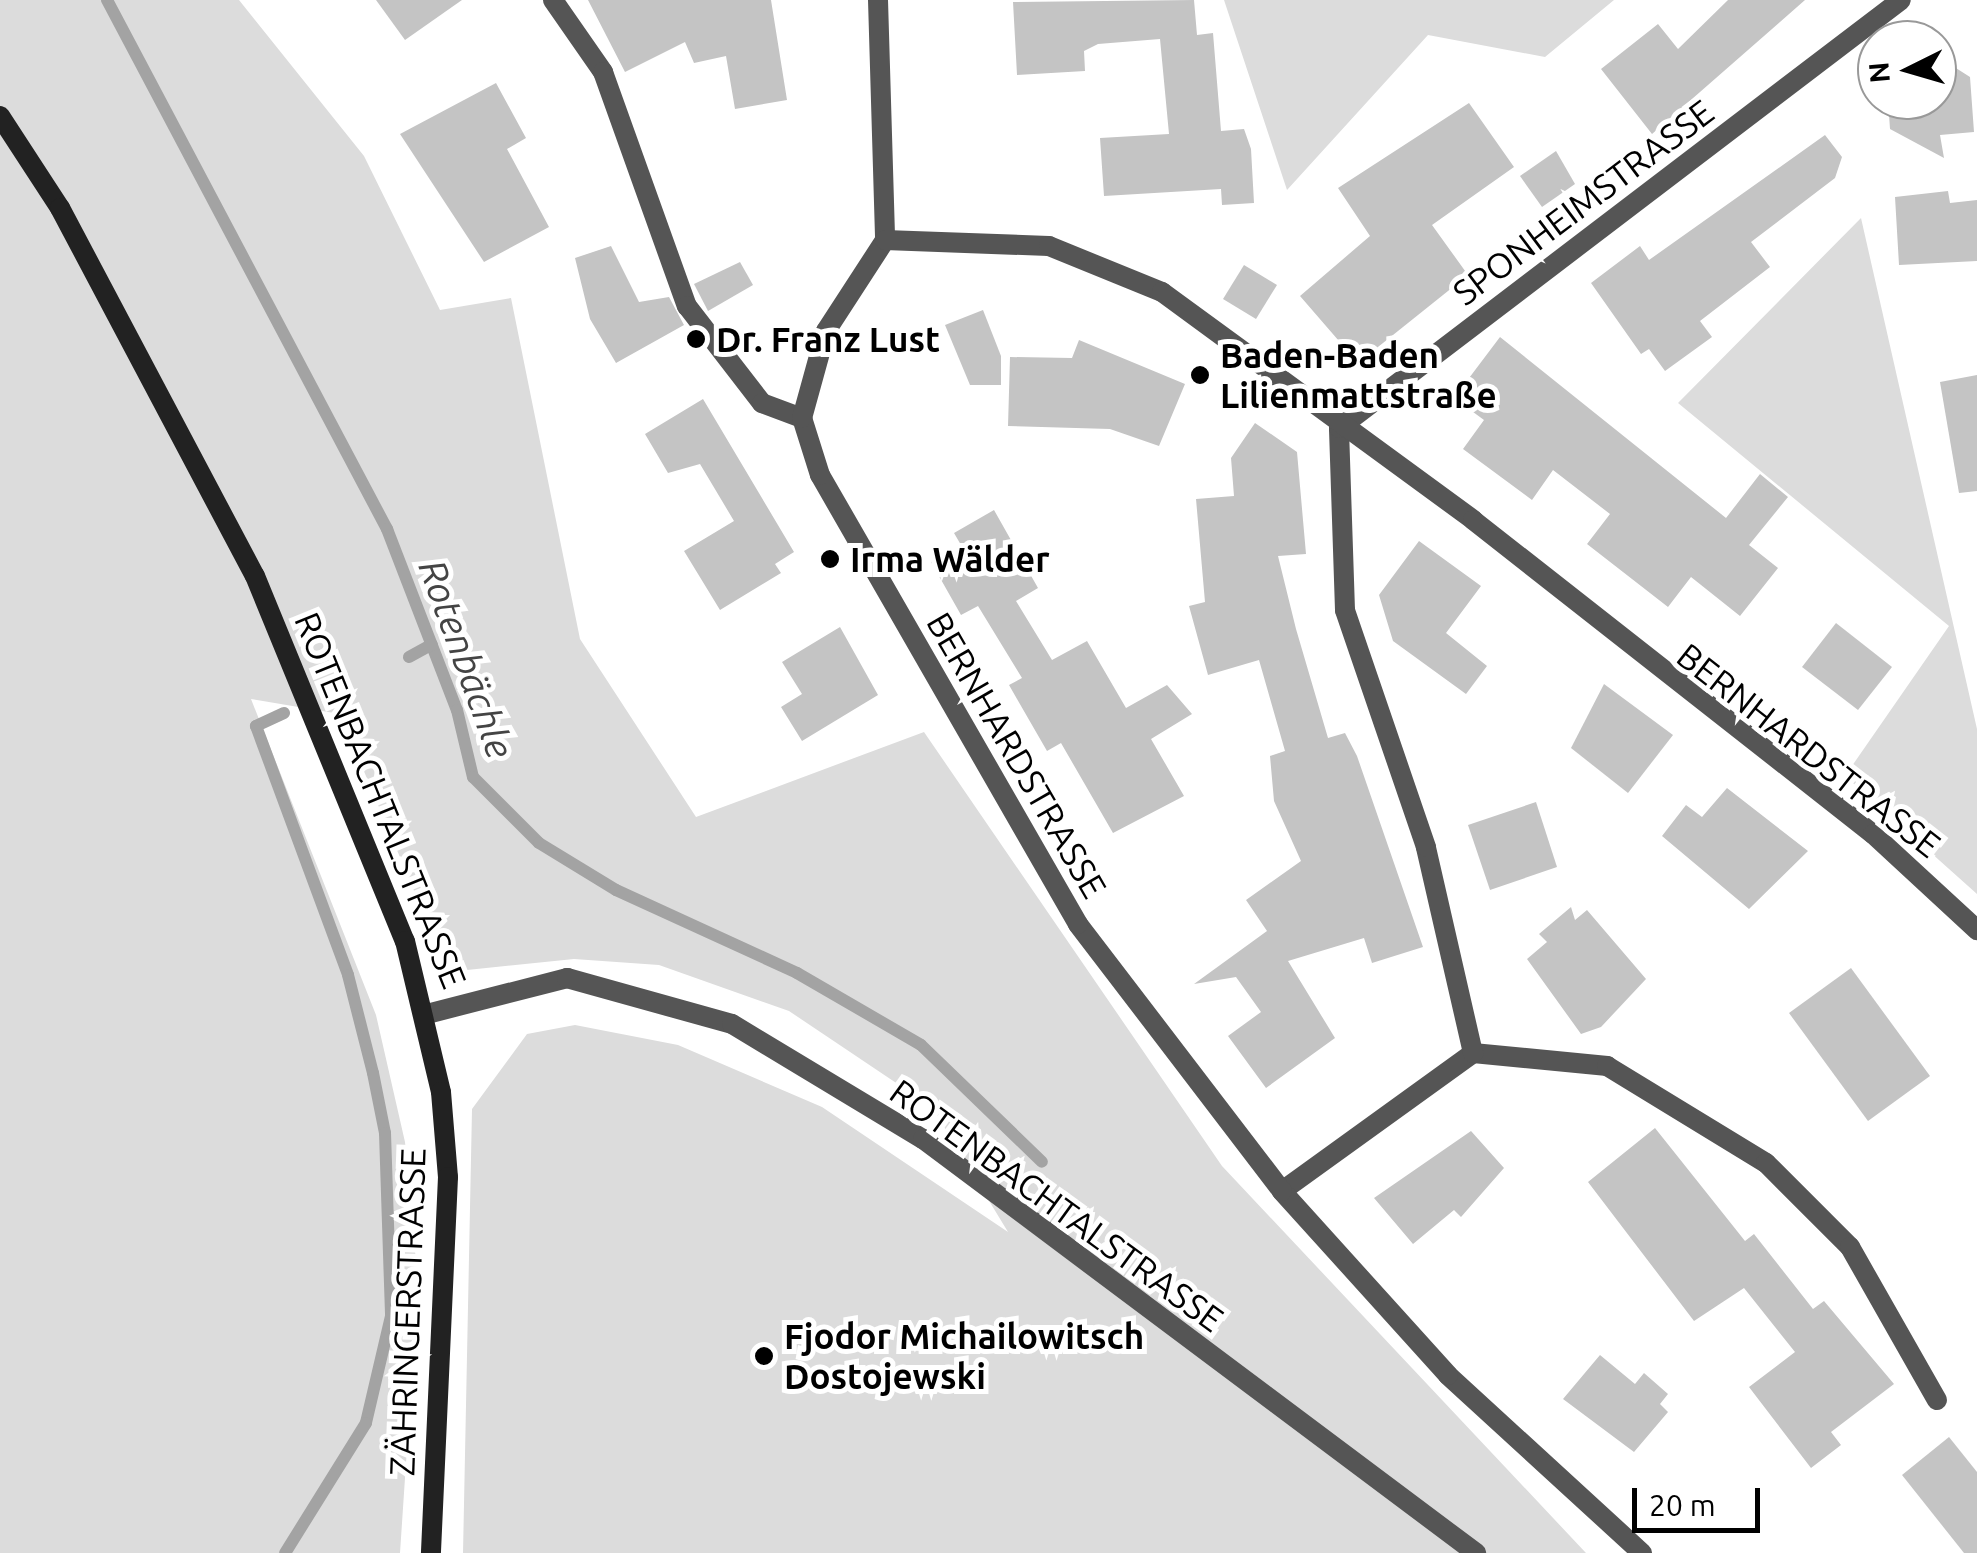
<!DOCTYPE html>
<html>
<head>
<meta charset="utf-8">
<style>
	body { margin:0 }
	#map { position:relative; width:1977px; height:1553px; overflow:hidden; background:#fff; font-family:Ubuntu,sans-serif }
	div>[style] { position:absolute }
	.green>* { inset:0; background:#dcdcdc }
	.stream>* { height:12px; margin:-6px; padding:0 6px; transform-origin:6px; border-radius:6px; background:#a3a3a3 }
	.building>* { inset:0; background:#c4c4c4 }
	.lane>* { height:20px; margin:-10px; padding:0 10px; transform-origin:10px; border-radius:10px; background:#555 }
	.street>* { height:20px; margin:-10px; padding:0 10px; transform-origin:10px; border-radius:10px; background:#555 }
	.secondary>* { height:20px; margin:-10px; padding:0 10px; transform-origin:10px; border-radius:10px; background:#222 }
	.dots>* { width:28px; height:28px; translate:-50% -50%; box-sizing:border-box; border:5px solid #fff; border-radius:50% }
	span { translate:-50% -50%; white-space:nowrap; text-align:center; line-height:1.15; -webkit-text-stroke:10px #fff; paint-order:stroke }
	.street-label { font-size:35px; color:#000 }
	.poi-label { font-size:35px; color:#000; font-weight:700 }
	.left { translate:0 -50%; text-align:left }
	.water-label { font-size:38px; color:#444; font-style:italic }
	.north { position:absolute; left:1857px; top:20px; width:100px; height:100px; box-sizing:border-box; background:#fff; border:2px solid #999; border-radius:50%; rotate:265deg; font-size:28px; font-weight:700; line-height:40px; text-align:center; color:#000 }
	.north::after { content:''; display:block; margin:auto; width:35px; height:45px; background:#000; clip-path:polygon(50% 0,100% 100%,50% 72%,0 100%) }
	.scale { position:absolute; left:1632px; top:1488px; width:128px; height:45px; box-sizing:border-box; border:5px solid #000; border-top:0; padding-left:12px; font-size:30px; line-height:35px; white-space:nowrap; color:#000; -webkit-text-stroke:8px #fff; paint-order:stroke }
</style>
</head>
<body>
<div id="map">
	<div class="green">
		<div style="clip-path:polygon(0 0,239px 0,364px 156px,440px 310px,511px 298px,580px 639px,696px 817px,924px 732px,1222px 1166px,1586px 1553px,463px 1553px,472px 1109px,527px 1034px,575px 1025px,678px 1045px,822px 1107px,1008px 1232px,932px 1107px,789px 1011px,659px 965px,574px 959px,448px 972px,340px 714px,251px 699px,376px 1015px,405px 1142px,418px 1283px,400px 1553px,0 1553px)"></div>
		<div style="clip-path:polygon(1224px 0,1614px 0,1545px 57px,1428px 35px,1287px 190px)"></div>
		<div style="clip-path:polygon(1861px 218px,1977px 729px,1977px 894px,1845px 776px,1949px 626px,1678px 403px)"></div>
	</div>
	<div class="stream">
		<div style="left:107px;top:0;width:599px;rotate:62.11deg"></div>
		<div style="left:387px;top:529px;width:194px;rotate:68.9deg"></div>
		<div style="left:457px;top:710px;width:69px;rotate:76.6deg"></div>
		<div style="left:473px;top:777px;width:93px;rotate:45deg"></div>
		<div style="left:539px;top:843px;width:90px;rotate:31.4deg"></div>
		<div style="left:616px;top:890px;width:199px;rotate:24.6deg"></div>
		<div style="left:797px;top:973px;width:143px;rotate:30.1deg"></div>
		<div style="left:921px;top:1045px;width:168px;rotate:44deg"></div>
		<div style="left:409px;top:657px;width:26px;rotate:-29deg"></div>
		<div style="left:284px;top:713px;width:31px;rotate:155deg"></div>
		<div style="left:256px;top:726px;width:265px;rotate:69.7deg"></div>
		<div style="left:348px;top:975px;width:101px;rotate:75.7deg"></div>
		<div style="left:373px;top:1073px;width:61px;rotate:78.7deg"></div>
		<div style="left:385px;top:1133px;width:183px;rotate:88.1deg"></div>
		<div style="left:391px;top:1316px;width:110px;rotate:103.2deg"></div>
		<div style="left:366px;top:1423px;width:153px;rotate:121.9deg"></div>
	</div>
	<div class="building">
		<div style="clip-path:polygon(376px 0,462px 0,405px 40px)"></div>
		<div style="clip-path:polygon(588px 0,771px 0,787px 100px,735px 109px,726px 56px,694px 63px,685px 42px,625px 72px)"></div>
		<div style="clip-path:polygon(1194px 0,1197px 35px,1213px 33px,1221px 131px,1244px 129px,1251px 149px,1254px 203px,1222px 205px,1221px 189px,1104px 196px,1100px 138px,1169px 134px,1160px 39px,1098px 44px,1084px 51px,1085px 71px,1017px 75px,1013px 2px)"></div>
		<div style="clip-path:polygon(1728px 0,1805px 0,1652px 134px,1601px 69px,1658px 24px,1678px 49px)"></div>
		<div style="clip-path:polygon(1937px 56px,1970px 77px,1974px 132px,1940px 135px,1944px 158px,1890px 129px,1888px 100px,1937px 100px)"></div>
		<div style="clip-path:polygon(496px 83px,526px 138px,507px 149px,549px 227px,484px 262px,400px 134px)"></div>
		<div style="clip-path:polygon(1469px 103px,1514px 167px,1432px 225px,1468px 275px,1358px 363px,1300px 296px,1370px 236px,1338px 188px)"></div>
		<div style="clip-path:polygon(1825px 135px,1842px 157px,1835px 178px,1751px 242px,1770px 267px,1700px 321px,1712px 337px,1665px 371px,1649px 349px,1641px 354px,1591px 283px,1640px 246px,1649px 260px)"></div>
		<div style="clip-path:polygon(1556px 151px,1575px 184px,1542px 207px,1520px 176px)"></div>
		<div style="clip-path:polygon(1948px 191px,1950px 203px,1977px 200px,1977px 261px,1899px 265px,1895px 197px)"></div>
		<div style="clip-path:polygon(611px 246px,639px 302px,669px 297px,684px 325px,616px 363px,590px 319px,575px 258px)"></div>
		<div style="clip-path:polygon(740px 262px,753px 285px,708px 311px,694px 284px)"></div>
		<div style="clip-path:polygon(1244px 265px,1277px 285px,1256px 319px,1223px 299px)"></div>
		<div style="clip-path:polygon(983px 310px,1001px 356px,1001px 385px,970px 385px,945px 325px)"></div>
		<div style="clip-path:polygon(1500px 337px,1726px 518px,1760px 474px,1788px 497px,1749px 545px,1778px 568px,1740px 616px,1691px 577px,1668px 607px,1587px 544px,1610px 514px,1553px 470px,1532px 500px,1463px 449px,1484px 420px,1454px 398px)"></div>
		<div style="clip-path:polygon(1079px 340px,1185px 384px,1159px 446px,1110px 429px,1008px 426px,1010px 357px,1072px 358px)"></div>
		<div style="clip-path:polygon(1977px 375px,1977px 491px,1959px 493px,1940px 382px)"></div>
		<div style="clip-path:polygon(703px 399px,794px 552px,775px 564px,781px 573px,720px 610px,684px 551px,734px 521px,700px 464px,668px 473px,645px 434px)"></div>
		<div style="clip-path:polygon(1255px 423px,1297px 452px,1306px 554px,1278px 556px,1296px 629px,1328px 738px,1345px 733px,1357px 756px,1423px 947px,1372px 963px,1364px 938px,1288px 961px,1335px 1038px,1266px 1088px,1228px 1036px,1261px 1012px,1236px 977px,1194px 984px,1267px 931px,1246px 900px,1301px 861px,1274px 801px,1270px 756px,1285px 751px,1259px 660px,1208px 675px,1189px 606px,1205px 602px,1196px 499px,1234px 496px,1231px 458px)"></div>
		<div style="clip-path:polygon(994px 510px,1038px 588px,1016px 601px,1052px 660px,1087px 641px,1126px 708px,1167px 685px,1192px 714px,1151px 739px,1184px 796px,1113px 833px,1061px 743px,1047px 751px,1009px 685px,1022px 678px,978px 606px,961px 615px,931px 562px,961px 545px,954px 533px)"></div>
		<div style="clip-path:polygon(1419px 541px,1481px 586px,1446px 633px,1487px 666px,1466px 694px,1393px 641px,1379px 595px)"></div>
		<div style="clip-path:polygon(1836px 623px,1892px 667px,1858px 710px,1802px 667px)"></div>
		<div style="clip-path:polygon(840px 627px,878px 695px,802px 741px,781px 707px,802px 694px,782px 662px)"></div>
		<div style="clip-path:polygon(1604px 684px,1673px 735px,1628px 793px,1571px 748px)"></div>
		<div style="clip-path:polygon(1727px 788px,1808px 851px,1749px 909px,1662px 836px,1686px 805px,1702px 817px)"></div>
		<div style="clip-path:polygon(1536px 802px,1557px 867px,1490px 890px,1468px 825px)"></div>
		<div style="clip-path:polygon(1571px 907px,1575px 920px,1587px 910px,1646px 979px,1601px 1027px,1581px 1034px,1527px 959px,1547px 942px,1539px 934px)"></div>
		<div style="clip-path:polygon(1851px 968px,1930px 1076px,1868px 1121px,1789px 1013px)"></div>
		<div style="clip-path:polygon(1655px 1128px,1745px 1241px,1754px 1234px,1813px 1309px,1824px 1301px,1894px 1384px,1831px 1432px,1841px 1445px,1811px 1468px,1749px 1387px,1795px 1352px,1744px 1288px,1694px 1321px,1588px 1182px)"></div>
		<div style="clip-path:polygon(1471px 1131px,1504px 1168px,1461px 1217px,1454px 1210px,1413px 1244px,1374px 1198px)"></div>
		<div style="clip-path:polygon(1600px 1355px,1635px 1384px,1644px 1373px,1668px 1394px,1660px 1404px,1668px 1412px,1634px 1452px,1563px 1399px)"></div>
		<div style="clip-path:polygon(1949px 1437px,1977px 1472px,1977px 1553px,1964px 1553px,1902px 1475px)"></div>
	</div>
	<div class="lane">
		<div style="left:553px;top:0;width:88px;rotate:55.2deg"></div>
		<div style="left:603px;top:72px;width:249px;rotate:70.3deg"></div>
		<div style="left:687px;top:306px;width:123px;rotate:52.3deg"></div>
		<div style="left:762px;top:403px;width:43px;rotate:20.6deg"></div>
		<div style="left:1473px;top:1053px;width:135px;rotate:5.5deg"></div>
		<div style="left:1607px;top:1066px;width:186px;rotate:31.4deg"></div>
		<div style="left:1766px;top:1163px;width:119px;rotate:45deg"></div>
		<div style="left:1850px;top:1247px;width:176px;rotate:60.4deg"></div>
		<div style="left:1282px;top:1191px;width:236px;rotate:-35.8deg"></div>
		<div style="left:1473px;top:1053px;width:211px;rotate:-102.9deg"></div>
		<div style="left:1426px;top:847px;width:250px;rotate:-108.9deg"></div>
		<div style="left:1345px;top:610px;width:182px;rotate:-91.9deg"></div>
		<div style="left:1339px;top:428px;width:706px;rotate:-37.29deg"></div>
	</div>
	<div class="street">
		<div style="left:878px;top:0;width:240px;rotate:88.3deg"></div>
		<div style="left:427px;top:1014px;width:145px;rotate:-14.4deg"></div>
		<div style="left:567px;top:978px;width:171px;rotate:15.6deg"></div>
		<div style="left:732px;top:1024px;width:223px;rotate:31.1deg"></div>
		<div style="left:923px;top:1139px;width:691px;rotate:36.82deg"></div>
		<div style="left:1642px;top:1553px;width:263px;rotate:-137.5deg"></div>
		<div style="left:1448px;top:1375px;width:248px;rotate:-132.1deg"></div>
		<div style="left:1282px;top:1191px;width:336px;rotate:-127.4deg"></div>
		<div style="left:1078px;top:924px;width:518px;rotate:-119.88deg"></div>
		<div style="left:820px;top:475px;width:60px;rotate:-107.5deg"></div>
		<div style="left:802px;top:418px;width:90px;rotate:-74.6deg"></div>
		<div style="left:826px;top:331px;width:108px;rotate:-57deg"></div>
		<div style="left:885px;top:240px;width:164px;rotate:2.1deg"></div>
		<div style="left:1049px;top:246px;width:122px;rotate:22.2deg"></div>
		<div style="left:1162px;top:292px;width:386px;rotate:36.2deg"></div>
		<div style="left:1473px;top:520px;width:509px;rotate:38.13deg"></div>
		<div style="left:1873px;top:834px;width:142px;rotate:42.7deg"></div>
	</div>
	<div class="secondary">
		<div style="left:0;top:116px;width:110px;rotate:56.9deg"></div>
		<div style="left:60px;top:208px;width:416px;rotate:62.1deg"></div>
		<div style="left:255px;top:576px;width:395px;rotate:67.7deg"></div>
		<div style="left:405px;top:941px;width:155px;rotate:76.6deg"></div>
		<div style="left:441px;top:1092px;width:85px;rotate:85.3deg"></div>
		<div style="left:448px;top:1177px;width:376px;rotate:92.6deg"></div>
	</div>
	<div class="dots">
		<div style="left:696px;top:339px;background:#000"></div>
		<div style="left:1200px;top:375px;background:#000"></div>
		<div style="left:830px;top:559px;background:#000"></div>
		<div style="left:764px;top:1356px;background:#000"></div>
	</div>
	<div class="street-label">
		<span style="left:1583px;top:202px;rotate:-37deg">SPONHEIMSTRASSE</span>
		<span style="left:1809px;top:750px;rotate:38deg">BERNHARDSTRASSE</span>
		<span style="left:1017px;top:755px;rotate:60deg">BERNHARDSTRASSE</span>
		<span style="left:381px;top:800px;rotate:68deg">ROTENBACHTALSTRASSE</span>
		<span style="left:1057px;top:1205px;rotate:36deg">ROTENBACHTALSTRASSE</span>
		<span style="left:407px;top:1312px;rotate:-88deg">ZÄHRINGERSTRASSE</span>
	</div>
	<div class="poi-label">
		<span class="left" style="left:716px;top:339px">Dr. Franz Lust</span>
		<span class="left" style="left:1220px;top:375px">Baden-Baden<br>Lilienmattstraße</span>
		<span class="left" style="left:850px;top:559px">Irma Wälder</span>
		<span class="left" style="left:784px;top:1356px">Fjodor Michailowitsch<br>Dostojewski</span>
	</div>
	<div class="water-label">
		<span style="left:466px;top:659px;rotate:70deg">Rotenbächle</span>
	</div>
	<div class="north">N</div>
	<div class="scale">20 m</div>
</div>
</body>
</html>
